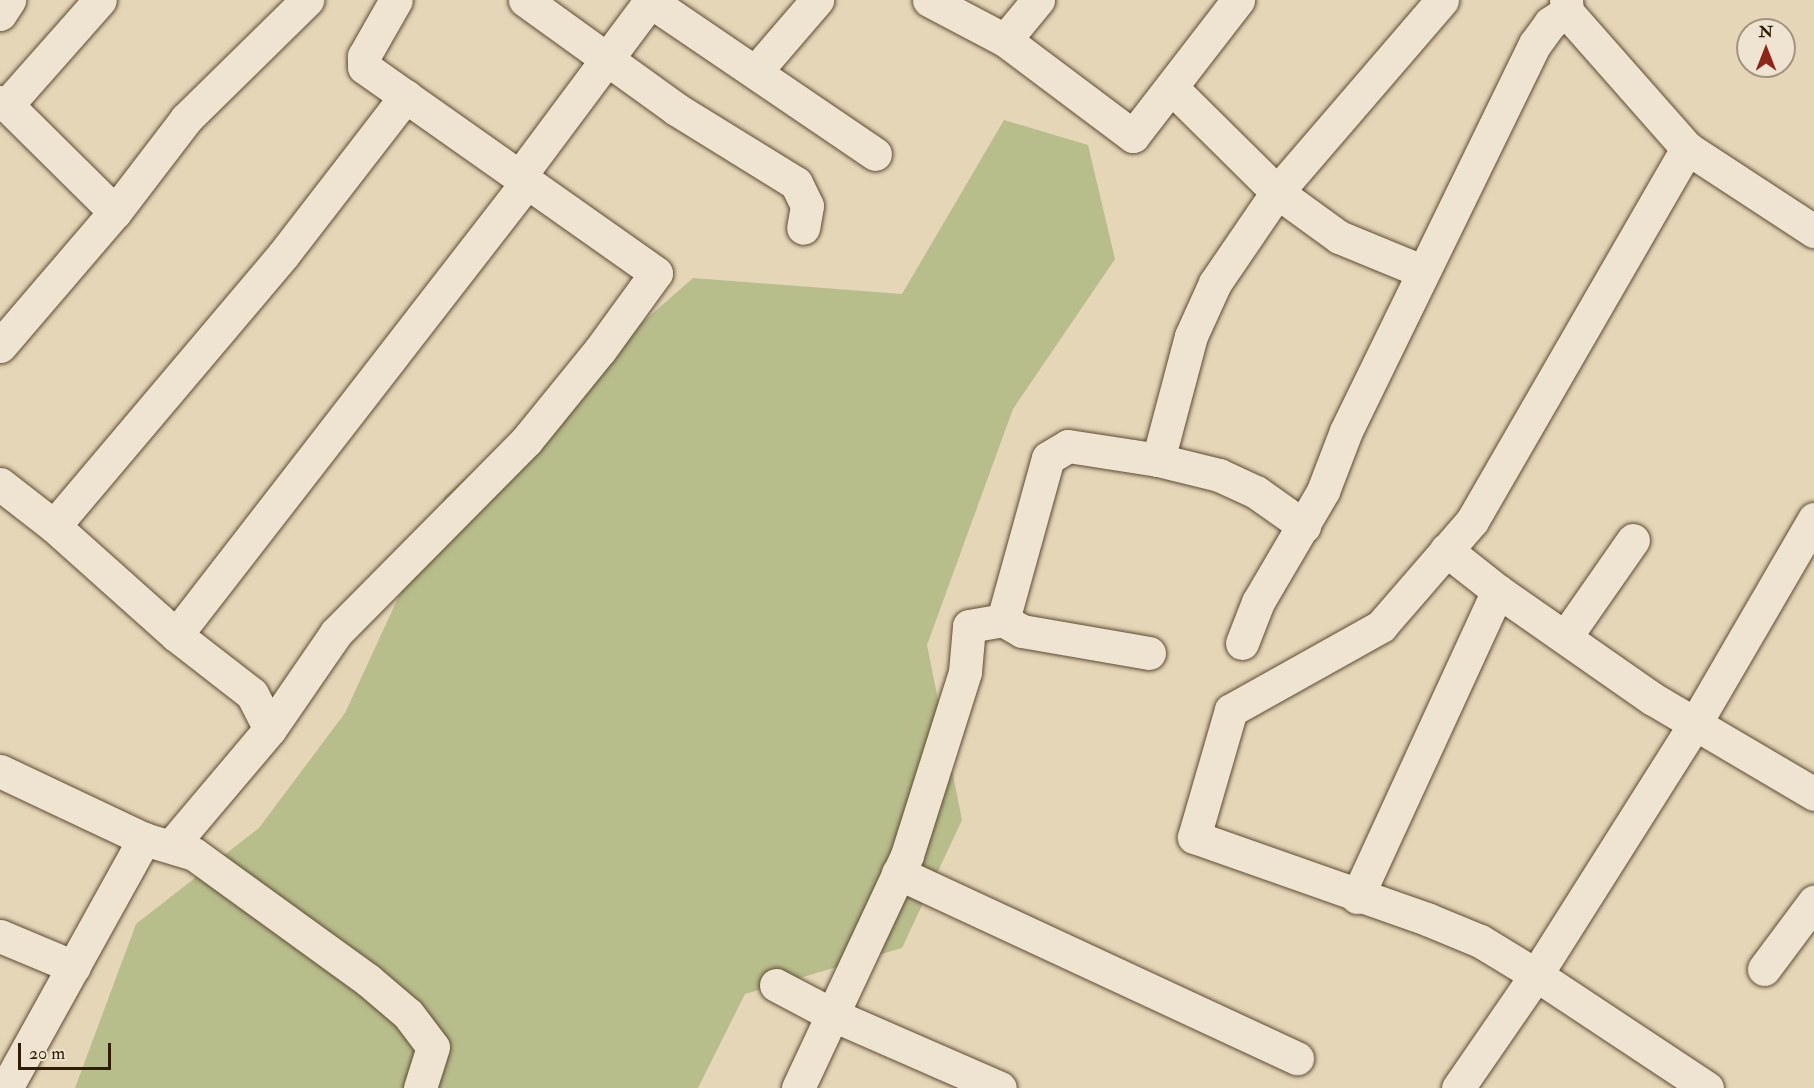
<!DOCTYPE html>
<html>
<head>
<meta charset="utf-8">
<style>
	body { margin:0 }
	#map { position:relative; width:1814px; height:1088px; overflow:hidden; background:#e5d6b8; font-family:"IM FELL Double Pica",serif }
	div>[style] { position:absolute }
	.green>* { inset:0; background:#b8bd8c }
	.roads { filter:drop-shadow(0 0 2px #5e4b32) drop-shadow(0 0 2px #5e4b32) }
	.street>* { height:33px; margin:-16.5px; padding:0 16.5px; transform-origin:16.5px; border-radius:16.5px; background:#eee4d1 }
	.secondary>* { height:33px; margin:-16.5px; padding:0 16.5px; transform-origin:16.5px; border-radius:16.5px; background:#eee4d1 }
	span { translate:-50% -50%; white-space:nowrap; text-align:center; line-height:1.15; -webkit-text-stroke:4.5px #eee4d1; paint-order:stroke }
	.north { position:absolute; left:1736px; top:18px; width:60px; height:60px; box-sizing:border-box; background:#eee4d1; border:2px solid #a2947f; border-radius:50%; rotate:0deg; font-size:16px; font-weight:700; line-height:24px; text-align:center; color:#311d05 }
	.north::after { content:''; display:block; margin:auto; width:21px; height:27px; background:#8f2418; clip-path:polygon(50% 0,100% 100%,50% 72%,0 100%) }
	.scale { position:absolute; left:18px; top:1043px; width:93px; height:27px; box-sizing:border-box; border:3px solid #311d05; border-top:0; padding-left:8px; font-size:18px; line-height:21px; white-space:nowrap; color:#311d05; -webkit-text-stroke:4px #eee4d1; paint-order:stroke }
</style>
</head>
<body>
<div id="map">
	<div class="green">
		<div style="clip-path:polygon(1004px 120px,1088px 145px,1115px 259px,1013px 409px,927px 645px,962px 820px,902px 948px,745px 994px,698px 1088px,75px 1088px,136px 924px,259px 828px,345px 713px,445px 496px,693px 278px,902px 294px)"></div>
	</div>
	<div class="roads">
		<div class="street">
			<div style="left:525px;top:0;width:186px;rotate:35.8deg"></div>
			<div style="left:676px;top:109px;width:141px;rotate:31.7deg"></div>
			<div style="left:796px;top:183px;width:25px;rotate:64deg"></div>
			<div style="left:807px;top:206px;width:22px;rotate:100deg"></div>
			<div style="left:929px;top:0;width:86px;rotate:27.8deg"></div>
			<div style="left:1005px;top:40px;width:160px;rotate:36.9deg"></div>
			<div style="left:1133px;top:136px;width:172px;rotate:-52.3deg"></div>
			<div style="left:650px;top:1px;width:272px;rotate:34.2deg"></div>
			<div style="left:0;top:14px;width:17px;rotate:-57deg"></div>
			<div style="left:1005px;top:40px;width:52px;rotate:-50.5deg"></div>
			<div style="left:756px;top:71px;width:94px;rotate:-49.3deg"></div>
			<div style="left:1173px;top:89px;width:146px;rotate:44.7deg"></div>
			<div style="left:1277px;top:192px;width:77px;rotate:36deg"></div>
			<div style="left:1339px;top:237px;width:90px;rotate:22.3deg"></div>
			<div style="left:0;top:102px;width:8px;rotate:23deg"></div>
			<div style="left:7px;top:105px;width:140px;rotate:-48.5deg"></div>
			<div style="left:7px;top:105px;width:152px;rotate:44.7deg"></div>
			<div style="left:519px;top:177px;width:221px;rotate:-53.3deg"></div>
			<div style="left:0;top:346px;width:177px;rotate:-49.4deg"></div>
			<div style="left:115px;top:212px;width:117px;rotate:-52.6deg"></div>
			<div style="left:186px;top:119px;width:170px;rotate:-44.5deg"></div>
			<div style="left:1158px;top:460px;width:128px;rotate:-75.1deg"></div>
			<div style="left:1191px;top:336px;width:58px;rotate:-65.6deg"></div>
			<div style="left:1215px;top:283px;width:110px;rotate:-55.7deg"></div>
			<div style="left:1277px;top:192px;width:253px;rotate:-49.3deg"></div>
			<div style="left:0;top:484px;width:68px;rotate:37.9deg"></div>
			<div style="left:54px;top:526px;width:164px;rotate:41.8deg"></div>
			<div style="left:176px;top:635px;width:96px;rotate:37.8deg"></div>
			<div style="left:252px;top:694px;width:39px;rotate:63deg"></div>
			<div style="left:270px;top:729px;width:153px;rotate:130.2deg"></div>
			<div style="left:54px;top:526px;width:355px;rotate:-49.8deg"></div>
			<div style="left:283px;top:255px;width:201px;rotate:-52.3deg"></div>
			<div style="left:1446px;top:550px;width:66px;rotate:38.3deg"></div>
			<div style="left:1498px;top:591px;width:189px;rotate:34.9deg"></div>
			<div style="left:1653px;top:699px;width:187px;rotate:30.5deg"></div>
			<div style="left:176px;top:635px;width:573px;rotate:-52.23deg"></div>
			<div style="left:1566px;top:636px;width:117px;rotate:-55.1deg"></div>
			<div style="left:1242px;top:643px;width:44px;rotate:-68.7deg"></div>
			<div style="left:1258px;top:602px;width:129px;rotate:-59.6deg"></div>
			<div style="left:1323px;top:491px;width:64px;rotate:-69deg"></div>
			<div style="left:1346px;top:431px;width:431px;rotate:-64deg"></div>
			<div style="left:1535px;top:44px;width:26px;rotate:-54deg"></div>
			<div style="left:1550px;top:23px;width:20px;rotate:-33deg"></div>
			<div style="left:1149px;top:653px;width:129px;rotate:-170.2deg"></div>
			<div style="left:1022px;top:631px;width:22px;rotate:-150deg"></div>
			<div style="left:1003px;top:620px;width:168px;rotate:-74.5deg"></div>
			<div style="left:1048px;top:458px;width:23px;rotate:-31deg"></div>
			<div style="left:1068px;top:446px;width:91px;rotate:8.8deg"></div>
			<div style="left:1158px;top:460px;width:63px;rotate:13.8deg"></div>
			<div style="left:1219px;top:475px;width:41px;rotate:24.7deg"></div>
			<div style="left:1256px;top:492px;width:59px;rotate:35.3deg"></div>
			<div style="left:270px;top:729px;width:116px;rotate:-55.5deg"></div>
			<div style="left:336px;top:633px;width:270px;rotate:-45.3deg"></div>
			<div style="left:526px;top:441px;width:117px;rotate:-50.9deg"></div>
			<div style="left:600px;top:350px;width:95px;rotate:-54deg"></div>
			<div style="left:656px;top:273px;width:357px;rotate:-144.8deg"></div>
			<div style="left:364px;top:67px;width:11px;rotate:-90deg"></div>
			<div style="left:364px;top:56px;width:64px;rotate:-60.3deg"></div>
			<div style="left:0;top:771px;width:159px;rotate:25.3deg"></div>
			<div style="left:144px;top:839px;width:52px;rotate:16.7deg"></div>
			<div style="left:194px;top:854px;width:215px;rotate:35.9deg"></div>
			<div style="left:368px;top:980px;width:52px;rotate:40.4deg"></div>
			<div style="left:408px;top:1014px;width:41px;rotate:52.9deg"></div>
			<div style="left:433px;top:1047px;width:43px;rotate:107.6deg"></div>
			<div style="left:898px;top:873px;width:440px;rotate:24.9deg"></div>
			<div style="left:1357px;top:897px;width:337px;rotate:-65.3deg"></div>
			<div style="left:0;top:936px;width:80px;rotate:22.7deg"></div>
			<div style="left:1764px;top:969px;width:84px;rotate:-53.3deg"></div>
			<div style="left:776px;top:985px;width:64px;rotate:27.8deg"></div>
			<div style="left:833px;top:1015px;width:182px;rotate:23.6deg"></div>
			<div style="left:6px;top:1088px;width:285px;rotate:-61deg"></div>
			<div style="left:798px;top:1088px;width:257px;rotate:-64.9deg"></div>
			<div style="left:907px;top:855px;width:192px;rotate:-72.4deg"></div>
			<div style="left:965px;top:672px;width:46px;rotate:-85deg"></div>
			<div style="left:969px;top:626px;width:35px;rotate:-10deg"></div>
			<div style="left:1458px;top:1088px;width:137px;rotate:-55.4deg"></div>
			<div style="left:1536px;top:975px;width:66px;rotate:-148.7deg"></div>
			<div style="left:1480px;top:941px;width:57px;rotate:-157.5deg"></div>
			<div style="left:1427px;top:919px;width:247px;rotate:-160.6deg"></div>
			<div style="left:1194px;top:837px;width:132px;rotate:-73.8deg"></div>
			<div style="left:1231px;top:710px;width:172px;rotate:-29.2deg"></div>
			<div style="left:1381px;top:626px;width:139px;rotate:-49.1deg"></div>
			<div style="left:1472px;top:521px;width:431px;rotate:-60deg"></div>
		</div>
		<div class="secondary">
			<div style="left:1566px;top:0;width:12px;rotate:85deg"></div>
			<div style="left:1567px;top:12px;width:181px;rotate:48.6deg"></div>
			<div style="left:1687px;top:148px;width:152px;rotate:33.2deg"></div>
			<div style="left:1707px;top:1088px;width:205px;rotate:-146.5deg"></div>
			<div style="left:1536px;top:975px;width:299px;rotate:-57.7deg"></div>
			<div style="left:1696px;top:722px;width:235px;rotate:-59.8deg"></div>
		</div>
	</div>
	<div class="north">N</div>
	<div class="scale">20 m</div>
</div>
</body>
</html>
